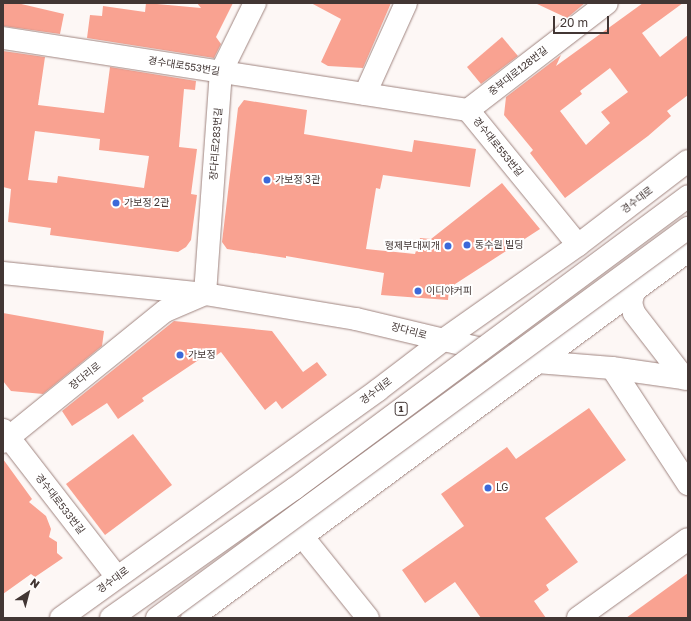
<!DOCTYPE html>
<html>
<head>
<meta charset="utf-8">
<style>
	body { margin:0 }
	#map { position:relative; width:691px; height:621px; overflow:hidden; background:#fdf7f5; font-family:"Golos Text","Noto Sans KR",sans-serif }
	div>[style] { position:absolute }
	.building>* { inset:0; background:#f9a291 }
	.roads { filter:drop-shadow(0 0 1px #a08580) drop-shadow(0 0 1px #a08580) }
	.minor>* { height:22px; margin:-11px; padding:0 11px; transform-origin:11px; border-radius:11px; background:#fff }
	.tertiary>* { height:22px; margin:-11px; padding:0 11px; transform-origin:11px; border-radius:11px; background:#fff }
	.primary>* { height:22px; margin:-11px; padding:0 11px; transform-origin:11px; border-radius:11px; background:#fff }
	.bridges { filter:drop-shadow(0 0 1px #a08580) drop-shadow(0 0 1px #a08580) }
	.primary-bridge>* { height:22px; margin:-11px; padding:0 11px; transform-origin:11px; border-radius:11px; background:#fff }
	.dots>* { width:11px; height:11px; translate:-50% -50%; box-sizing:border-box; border:2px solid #fff; border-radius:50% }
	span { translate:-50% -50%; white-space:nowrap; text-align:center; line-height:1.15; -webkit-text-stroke:4px #fff; paint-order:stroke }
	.shield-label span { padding:1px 3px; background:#fff; border:1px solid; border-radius:3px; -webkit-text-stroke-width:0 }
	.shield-label { font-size:9px; color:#423634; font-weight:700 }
	.street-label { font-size:10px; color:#423634 }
	.poi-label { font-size:10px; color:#423634 }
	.left { translate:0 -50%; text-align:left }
	.right { translate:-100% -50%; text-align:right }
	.frame { position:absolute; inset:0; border:4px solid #423634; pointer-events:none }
	.north { position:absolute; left:8px; top:573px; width:40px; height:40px; -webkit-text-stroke:3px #fff; paint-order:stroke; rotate:36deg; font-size:11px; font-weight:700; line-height:16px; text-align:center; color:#423634 }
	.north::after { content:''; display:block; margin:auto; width:14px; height:18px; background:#423634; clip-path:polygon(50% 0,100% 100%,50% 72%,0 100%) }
	.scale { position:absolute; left:553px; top:16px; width:56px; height:18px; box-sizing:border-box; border:2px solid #423634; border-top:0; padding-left:5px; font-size:12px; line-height:14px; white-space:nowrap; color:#423634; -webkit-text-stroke:3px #fff; paint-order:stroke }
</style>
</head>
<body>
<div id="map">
	<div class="building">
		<div style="clip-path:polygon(3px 3px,17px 3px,64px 14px,60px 34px,3px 26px)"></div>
		<div style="clip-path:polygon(146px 3px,201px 8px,197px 3px,233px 3px,216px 37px,221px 44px,214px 58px,87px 38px,90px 15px,102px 16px,103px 6px,145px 12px)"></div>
		<div style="clip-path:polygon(311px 3px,391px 3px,363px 68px,328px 66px,321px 62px,341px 19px)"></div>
		<div style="clip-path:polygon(535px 3px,585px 3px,567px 18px)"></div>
		<div style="clip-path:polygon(evenodd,643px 3px,683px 3px,642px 33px,660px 57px,688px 35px,688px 95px,667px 111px,671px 116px,648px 136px,565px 198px,530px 153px,533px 150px,504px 115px,506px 97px,561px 55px,556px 66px,643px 3px,610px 68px,628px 92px,601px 112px,610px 123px,586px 145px,560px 111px,582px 94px,580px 91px,610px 68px)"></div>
		<div style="clip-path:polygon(502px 37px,518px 56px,481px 84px,467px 67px)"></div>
		<div style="clip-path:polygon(evenodd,3px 51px,45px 57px,38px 105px,104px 113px,110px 67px,196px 81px,195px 90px,184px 89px,179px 147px,197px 149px,191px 194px,197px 195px,191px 240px,186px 247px,178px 252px,50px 235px,51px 228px,8px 222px,11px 189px,3px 187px,3px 51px,35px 131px,100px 139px,99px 150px,149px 156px,144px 188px,58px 176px,57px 183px,28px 180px,35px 131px)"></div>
		<div style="clip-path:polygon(244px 100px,307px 110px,304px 134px,412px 152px,414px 140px,476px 149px,470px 187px,383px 175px,380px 189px,376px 188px,366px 249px,415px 254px,420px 238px,431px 239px,502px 183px,540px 229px,449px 288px,448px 300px,381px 295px,384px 273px,286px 256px,286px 258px,227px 249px,222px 242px,238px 108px)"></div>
		<div style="clip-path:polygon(3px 313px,104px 331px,102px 346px,43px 394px,11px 391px,3px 381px)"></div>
		<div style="clip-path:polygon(174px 321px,272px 331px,303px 372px,317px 362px,327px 375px,282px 409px,276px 401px,265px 410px,221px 352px,210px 360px,206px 355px,142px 398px,144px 401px,118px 419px,107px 403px,72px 426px,62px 411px)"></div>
		<div style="clip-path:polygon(589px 408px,626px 460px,545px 518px,578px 562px,546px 585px,549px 590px,534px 601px,546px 618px,481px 618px,455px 582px,425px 603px,402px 570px,464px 526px,441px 494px,507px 447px,516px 459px)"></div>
		<div style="clip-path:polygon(133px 434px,172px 485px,105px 535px,66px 484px)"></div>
		<div style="clip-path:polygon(3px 459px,32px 499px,29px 502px,46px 516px,51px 529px,49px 537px,57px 542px,57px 553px,63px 558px,35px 577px,31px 574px,3px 594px)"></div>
		<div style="clip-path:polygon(688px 573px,688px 618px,626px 618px)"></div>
	</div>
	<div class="roads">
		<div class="minor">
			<div style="left:3px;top:38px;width:471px;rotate:8.8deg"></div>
			<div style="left:468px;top:110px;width:174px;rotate:50.8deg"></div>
			<div style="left:365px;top:94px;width:100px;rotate:-65.7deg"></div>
			<div style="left:468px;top:110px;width:175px;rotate:-37.6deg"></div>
			<div style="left:612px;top:368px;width:139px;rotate:56.8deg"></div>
			<div style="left:3px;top:430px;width:186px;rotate:52.2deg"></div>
			<div style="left:3px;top:442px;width:208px;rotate:-39deg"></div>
			<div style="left:165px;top:311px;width:43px;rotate:-23deg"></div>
			<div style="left:205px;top:294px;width:223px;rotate:-85.9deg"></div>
			<div style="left:221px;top:72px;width:77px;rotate:-63.8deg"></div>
			<div style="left:302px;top:536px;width:105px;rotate:51.2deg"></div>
			<div style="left:578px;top:618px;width:135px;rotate:-35.7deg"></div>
		</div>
		<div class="tertiary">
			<div style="left:3px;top:273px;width:203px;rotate:5.9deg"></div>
			<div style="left:205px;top:294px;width:153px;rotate:9.4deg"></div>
			<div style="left:356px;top:319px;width:186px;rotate:13.4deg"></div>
			<div style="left:537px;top:362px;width:75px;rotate:4.6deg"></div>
			<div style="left:612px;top:368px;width:77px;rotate:8.2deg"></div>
			<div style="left:634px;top:291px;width:12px;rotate:104deg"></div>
			<div style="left:631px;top:303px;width:10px;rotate:73deg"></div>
			<div style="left:634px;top:313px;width:83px;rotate:52.3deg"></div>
		</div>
		<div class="primary">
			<div style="left:61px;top:618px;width:390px;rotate:-35.7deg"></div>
			<div style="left:378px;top:390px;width:81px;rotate:-37.4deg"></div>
			<div style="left:442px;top:341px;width:166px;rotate:-35.2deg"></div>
			<div style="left:578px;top:245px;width:138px;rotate:-37.4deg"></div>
			<div style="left:192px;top:618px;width:617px;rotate:-36.5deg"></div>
		</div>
	</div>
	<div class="bridges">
		<div class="primary-bridge">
			<div style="left:111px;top:618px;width:224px;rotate:-35.2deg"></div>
			<div style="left:294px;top:489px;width:491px;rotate:-36.6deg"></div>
			<div style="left:157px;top:618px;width:659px;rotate:-36.3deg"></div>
		</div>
	</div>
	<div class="dots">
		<div style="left:267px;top:180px;background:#3c69d9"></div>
		<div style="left:116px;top:203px;background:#3c69d9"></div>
		<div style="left:467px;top:245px;background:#3c69d9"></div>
		<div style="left:448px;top:246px;background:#3c69d9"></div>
		<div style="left:418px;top:291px;background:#3c69d9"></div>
		<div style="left:180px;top:355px;background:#3c69d9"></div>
		<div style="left:488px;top:488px;background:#3c69d9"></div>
	</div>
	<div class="shield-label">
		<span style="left:401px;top:409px">1</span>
	</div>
	<div class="street-label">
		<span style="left:184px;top:66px;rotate:9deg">경수대로553번길</span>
		<span style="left:518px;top:71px;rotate:-38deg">중부대로128번길</span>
		<span style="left:216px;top:144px;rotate:-86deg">장다리로283번길</span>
		<span style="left:498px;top:147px;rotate:51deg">경수대로553번길</span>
		<span style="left:637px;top:200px;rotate:-37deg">경수대로</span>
		<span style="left:409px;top:331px;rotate:15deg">장다리로</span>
		<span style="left:85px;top:376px;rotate:-39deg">장다리로</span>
		<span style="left:376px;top:391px;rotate:-37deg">경수대로</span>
		<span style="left:60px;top:504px;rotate:52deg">경수대로533번길</span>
		<span style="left:113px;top:580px;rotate:-36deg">경수대로</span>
	</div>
	<div class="poi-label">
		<span class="left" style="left:275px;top:180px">가보정 3관</span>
		<span class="left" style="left:124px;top:203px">가보정 2관</span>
		<span class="left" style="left:475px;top:245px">동수원 빌딩</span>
		<span class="right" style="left:440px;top:246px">형제부대찌개</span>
		<span class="left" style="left:426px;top:291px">이디야커피</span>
		<span class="left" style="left:188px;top:355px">가보정</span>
		<span class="left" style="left:496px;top:488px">LG</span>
	</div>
	<div class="frame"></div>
	<div class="north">N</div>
	<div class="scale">20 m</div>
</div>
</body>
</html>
